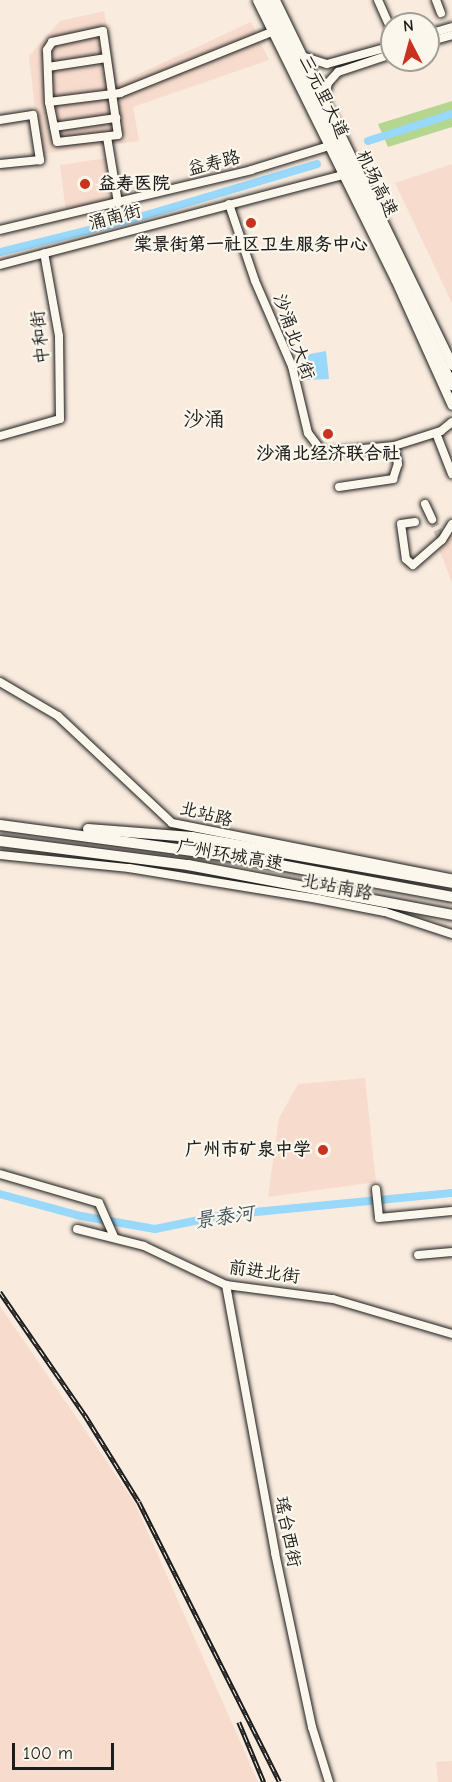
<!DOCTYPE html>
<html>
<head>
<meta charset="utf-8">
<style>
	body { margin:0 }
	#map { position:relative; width:452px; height:1782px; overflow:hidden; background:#f9ebde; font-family:"Comic Neue","LXGW WenKai TC",sans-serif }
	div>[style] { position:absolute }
	.built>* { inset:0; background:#f7dcce }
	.green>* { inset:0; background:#b4d68f }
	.water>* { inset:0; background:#98d8fa }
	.canal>* { height:8px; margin:-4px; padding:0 4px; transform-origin:4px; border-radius:4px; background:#98d8fa }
	.minor-tunnel>* { height:8px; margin-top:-4px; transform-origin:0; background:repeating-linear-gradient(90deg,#cdc2b7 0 8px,transparent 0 12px) }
	.roads { filter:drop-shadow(0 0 2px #1c1c1c) drop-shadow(0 0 2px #1c1c1c) }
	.minor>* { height:8px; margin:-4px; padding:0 4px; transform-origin:4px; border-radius:4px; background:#fbf7ec }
	.major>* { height:9px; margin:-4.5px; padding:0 4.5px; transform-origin:4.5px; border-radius:4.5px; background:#fbf7ec }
	.highway>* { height:10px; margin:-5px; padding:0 5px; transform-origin:5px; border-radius:5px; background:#fbf7ec }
	.rail>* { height:4.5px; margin-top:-2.25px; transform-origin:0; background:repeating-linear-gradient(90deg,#fbf7ec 0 7px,#1c1c1c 0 14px); box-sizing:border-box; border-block:2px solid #1c1c1c }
	.dots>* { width:16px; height:16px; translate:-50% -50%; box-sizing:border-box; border:3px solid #fbf7ec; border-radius:50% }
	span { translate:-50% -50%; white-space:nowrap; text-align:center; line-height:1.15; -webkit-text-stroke:4.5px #fbf7ec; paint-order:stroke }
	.street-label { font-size:18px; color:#1c1c1c }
	.poi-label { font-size:18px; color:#1c1c1c; font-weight:700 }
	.left { translate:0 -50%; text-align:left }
	.right { translate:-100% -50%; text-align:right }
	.water-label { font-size:20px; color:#41545f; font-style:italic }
	.quarter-label { font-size:21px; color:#1c1c1c }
	.north { position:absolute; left:380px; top:12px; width:60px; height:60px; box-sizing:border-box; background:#fbf7ec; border:2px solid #a29f99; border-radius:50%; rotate:354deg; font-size:16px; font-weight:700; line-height:24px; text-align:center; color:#1c1c1c }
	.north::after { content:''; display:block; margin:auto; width:21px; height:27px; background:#c8321e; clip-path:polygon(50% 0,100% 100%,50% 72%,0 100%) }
	.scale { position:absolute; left:12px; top:1743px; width:102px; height:27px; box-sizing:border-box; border:3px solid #1c1c1c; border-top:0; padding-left:8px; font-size:18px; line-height:21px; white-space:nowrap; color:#1c1c1c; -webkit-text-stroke:4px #fbf7ec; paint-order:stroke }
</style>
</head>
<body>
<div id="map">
	<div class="built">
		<div style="clip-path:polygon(104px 11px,117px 84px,251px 22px,269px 60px,133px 107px,139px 141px,40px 154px,29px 56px,60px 21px)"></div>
		<div style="clip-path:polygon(106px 158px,110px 203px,66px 212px,60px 165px)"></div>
		<div style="clip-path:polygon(452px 164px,452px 303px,395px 183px)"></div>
		<div style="clip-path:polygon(452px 528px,452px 583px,439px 549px)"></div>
		<div style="clip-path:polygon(365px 1078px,376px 1182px,268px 1197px,279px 1118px,298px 1084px)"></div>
		<div style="clip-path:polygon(0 1306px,135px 1503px,258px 1782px,0 1782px)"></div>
		<div style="clip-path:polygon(452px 1761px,452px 1782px,438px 1782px,436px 1762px)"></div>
	</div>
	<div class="green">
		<div style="clip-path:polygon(452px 101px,452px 127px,388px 147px,378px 124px)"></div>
	</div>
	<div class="water">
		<div style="clip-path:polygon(326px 351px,329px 379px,304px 380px,302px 364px,310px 354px)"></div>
	</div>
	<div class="canal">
		<div style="left:368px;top:141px;width:88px;rotate:-17.8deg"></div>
		<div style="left:0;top:252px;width:137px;rotate:-13.9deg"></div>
		<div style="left:133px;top:219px;width:192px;rotate:-16.6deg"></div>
		<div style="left:0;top:1194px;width:84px;rotate:15.2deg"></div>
		<div style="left:81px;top:1216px;width:75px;rotate:10deg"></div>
		<div style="left:155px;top:1229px;width:70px;rotate:-11.5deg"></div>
		<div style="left:224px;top:1215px;width:229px;rotate:-5.5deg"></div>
	</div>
	<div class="minor-tunnel">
		<div style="left:432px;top:519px;width:23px;rotate:65deg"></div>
	</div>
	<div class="roads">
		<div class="minor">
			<div style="left:378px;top:0;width:34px;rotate:66deg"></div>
			<div style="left:436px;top:0;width:14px;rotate:69deg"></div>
			<div style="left:103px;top:31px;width:105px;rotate:81.8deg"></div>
			<div style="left:118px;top:135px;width:61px;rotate:173.5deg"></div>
			<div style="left:57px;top:142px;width:41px;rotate:-101.3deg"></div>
			<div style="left:49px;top:102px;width:52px;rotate:-92.2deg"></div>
			<div style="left:47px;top:50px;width:9px;rotate:-58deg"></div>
			<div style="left:52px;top:42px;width:52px;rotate:-12.2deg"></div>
			<div style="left:428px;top:34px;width:25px;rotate:-16deg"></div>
			<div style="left:428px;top:42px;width:25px;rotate:-16deg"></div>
			<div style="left:302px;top:56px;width:26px;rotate:18deg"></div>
			<div style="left:327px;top:64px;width:67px;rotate:-15.5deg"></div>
			<div style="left:48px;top:67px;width:59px;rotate:-8.8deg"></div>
			<div style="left:324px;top:99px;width:16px;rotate:-76deg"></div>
			<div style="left:328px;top:83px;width:15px;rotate:-48deg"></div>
			<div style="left:338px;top:72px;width:57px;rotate:-18.4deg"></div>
			<div style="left:49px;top:102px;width:72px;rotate:-7.2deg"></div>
			<div style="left:120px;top:93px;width:164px;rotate:-21.9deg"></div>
			<div style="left:0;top:120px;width:33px;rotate:-9deg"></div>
			<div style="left:33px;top:115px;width:46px;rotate:81.2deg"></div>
			<div style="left:40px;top:160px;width:40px;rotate:174.3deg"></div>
			<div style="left:54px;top:127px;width:63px;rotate:-8.3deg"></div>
			<div style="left:107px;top:137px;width:67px;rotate:80.5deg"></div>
			<div style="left:229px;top:204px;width:81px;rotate:71.3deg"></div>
			<div style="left:255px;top:281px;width:93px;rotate:66.5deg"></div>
			<div style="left:292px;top:366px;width:69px;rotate:76.6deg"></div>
			<div style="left:308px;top:433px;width:25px;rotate:53deg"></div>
			<div style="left:323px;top:453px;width:71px;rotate:-5.6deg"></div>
			<div style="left:394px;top:446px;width:49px;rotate:-17.7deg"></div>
			<div style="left:441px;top:431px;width:14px;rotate:-39deg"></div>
			<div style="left:0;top:230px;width:258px;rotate:-13.4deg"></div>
			<div style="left:251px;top:170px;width:82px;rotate:-17.1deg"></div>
			<div style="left:0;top:265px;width:355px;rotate:-14.7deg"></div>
			<div style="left:436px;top:433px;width:44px;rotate:68.7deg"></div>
			<div style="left:0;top:436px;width:62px;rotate:-15.8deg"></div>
			<div style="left:60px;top:419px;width:83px;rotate:-90.7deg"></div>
			<div style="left:59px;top:336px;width:84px;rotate:-100.2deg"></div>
			<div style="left:339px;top:487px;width:55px;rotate:-8.4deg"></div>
			<div style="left:393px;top:479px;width:16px;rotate:-72deg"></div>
			<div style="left:398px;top:464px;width:18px;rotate:-103deg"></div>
			<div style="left:425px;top:504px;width:17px;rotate:65deg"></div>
			<div style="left:415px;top:522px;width:14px;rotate:172deg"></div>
			<div style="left:401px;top:524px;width:35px;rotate:82deg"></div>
			<div style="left:406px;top:559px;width:9px;rotate:41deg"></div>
			<div style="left:413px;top:565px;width:38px;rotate:-41deg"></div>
			<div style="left:442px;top:540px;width:19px;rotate:-58deg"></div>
			<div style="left:0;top:682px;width:67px;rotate:30.4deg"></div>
			<div style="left:58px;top:716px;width:156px;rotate:43.2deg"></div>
			<div style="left:172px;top:823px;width:284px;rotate:11.2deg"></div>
			<div style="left:0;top:855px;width:130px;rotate:5.8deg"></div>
			<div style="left:129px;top:868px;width:192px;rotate:9.3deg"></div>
			<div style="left:318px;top:899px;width:68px;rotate:11deg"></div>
			<div style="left:385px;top:912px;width:71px;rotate:18.2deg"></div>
			<div style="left:0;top:1174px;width:103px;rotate:16.3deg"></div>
			<div style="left:99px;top:1203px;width:37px;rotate:66deg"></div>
			<div style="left:376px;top:1189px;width:29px;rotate:84deg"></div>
			<div style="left:379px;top:1218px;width:73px;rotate:-5.5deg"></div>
			<div style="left:77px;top:1229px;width:69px;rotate:14.2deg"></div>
			<div style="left:144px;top:1246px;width:91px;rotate:25.4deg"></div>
			<div style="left:226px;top:1285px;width:108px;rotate:7.5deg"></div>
			<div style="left:333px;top:1299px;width:124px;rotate:16.4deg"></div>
			<div style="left:418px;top:1255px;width:34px;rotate:-5deg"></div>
			<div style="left:226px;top:1285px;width:272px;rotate:79.6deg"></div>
			<div style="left:275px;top:1553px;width:178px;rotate:78deg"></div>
			<div style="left:312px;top:1727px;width:58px;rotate:72.8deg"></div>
		</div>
		<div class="major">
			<div style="left:257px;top:0;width:311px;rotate:63.7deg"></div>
			<div style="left:395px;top:279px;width:138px;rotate:65.7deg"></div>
			<div style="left:275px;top:0;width:406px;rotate:64.1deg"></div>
		</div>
		<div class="highway">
			<div style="left:266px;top:0;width:428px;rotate:64.2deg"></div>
			<div style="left:0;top:825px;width:239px;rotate:7.7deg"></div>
			<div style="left:237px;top:857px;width:219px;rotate:10.5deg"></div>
			<div style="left:88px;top:829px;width:104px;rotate:4.4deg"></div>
			<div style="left:192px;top:837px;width:264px;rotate:10deg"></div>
			<div style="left:0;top:841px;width:190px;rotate:7.3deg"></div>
			<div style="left:188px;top:865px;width:269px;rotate:10.7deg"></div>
		</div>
	</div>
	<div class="rail">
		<div style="left:0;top:1292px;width:150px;rotate:55.4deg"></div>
		<div style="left:85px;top:1415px;width:102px;rotate:58.2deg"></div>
		<div style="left:139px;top:1502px;width:313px;rotate:63.3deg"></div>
		<div style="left:239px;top:1722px;width:65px;rotate:67.4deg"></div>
	</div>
	<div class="dots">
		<div style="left:85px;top:184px;background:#c8321e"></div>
		<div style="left:251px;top:223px;background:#c8321e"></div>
		<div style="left:328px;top:434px;background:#c8321e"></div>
		<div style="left:323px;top:1150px;background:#c8321e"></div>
	</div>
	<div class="street-label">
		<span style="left:323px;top:97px;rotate:64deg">三元里大道</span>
		<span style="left:214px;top:164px;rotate:-14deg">益寿路</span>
		<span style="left:376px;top:184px;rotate:64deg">机场高速</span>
		<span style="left:115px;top:218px;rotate:-15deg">涌南街</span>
		<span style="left:41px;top:337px;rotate:-96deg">中和街</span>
		<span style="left:293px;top:337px;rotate:70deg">沙涌北大街</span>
		<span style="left:206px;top:815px;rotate:14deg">北站路</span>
		<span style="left:230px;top:856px;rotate:10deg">广州环城高速</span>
		<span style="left:337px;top:888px;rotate:11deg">北站南路</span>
		<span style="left:264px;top:1273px;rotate:8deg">前进北街</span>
		<span style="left:287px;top:1532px;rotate:79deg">瑶台西街</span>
	</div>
	<div class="poi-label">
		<span class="left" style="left:98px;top:184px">益寿医院</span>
		<span style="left:251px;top:245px">棠景街第一社区卫生服务中心</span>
		<span style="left:328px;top:454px">沙涌北经济联合社</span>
		<span class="right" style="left:311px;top:1150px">广州市矿泉中学</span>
	</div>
	<div class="water-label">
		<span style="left:224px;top:1217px;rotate:-8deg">景泰河</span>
	</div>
	<div class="quarter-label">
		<span style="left:204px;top:419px">沙涌</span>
	</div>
	<div class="north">N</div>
	<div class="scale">100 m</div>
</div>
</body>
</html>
